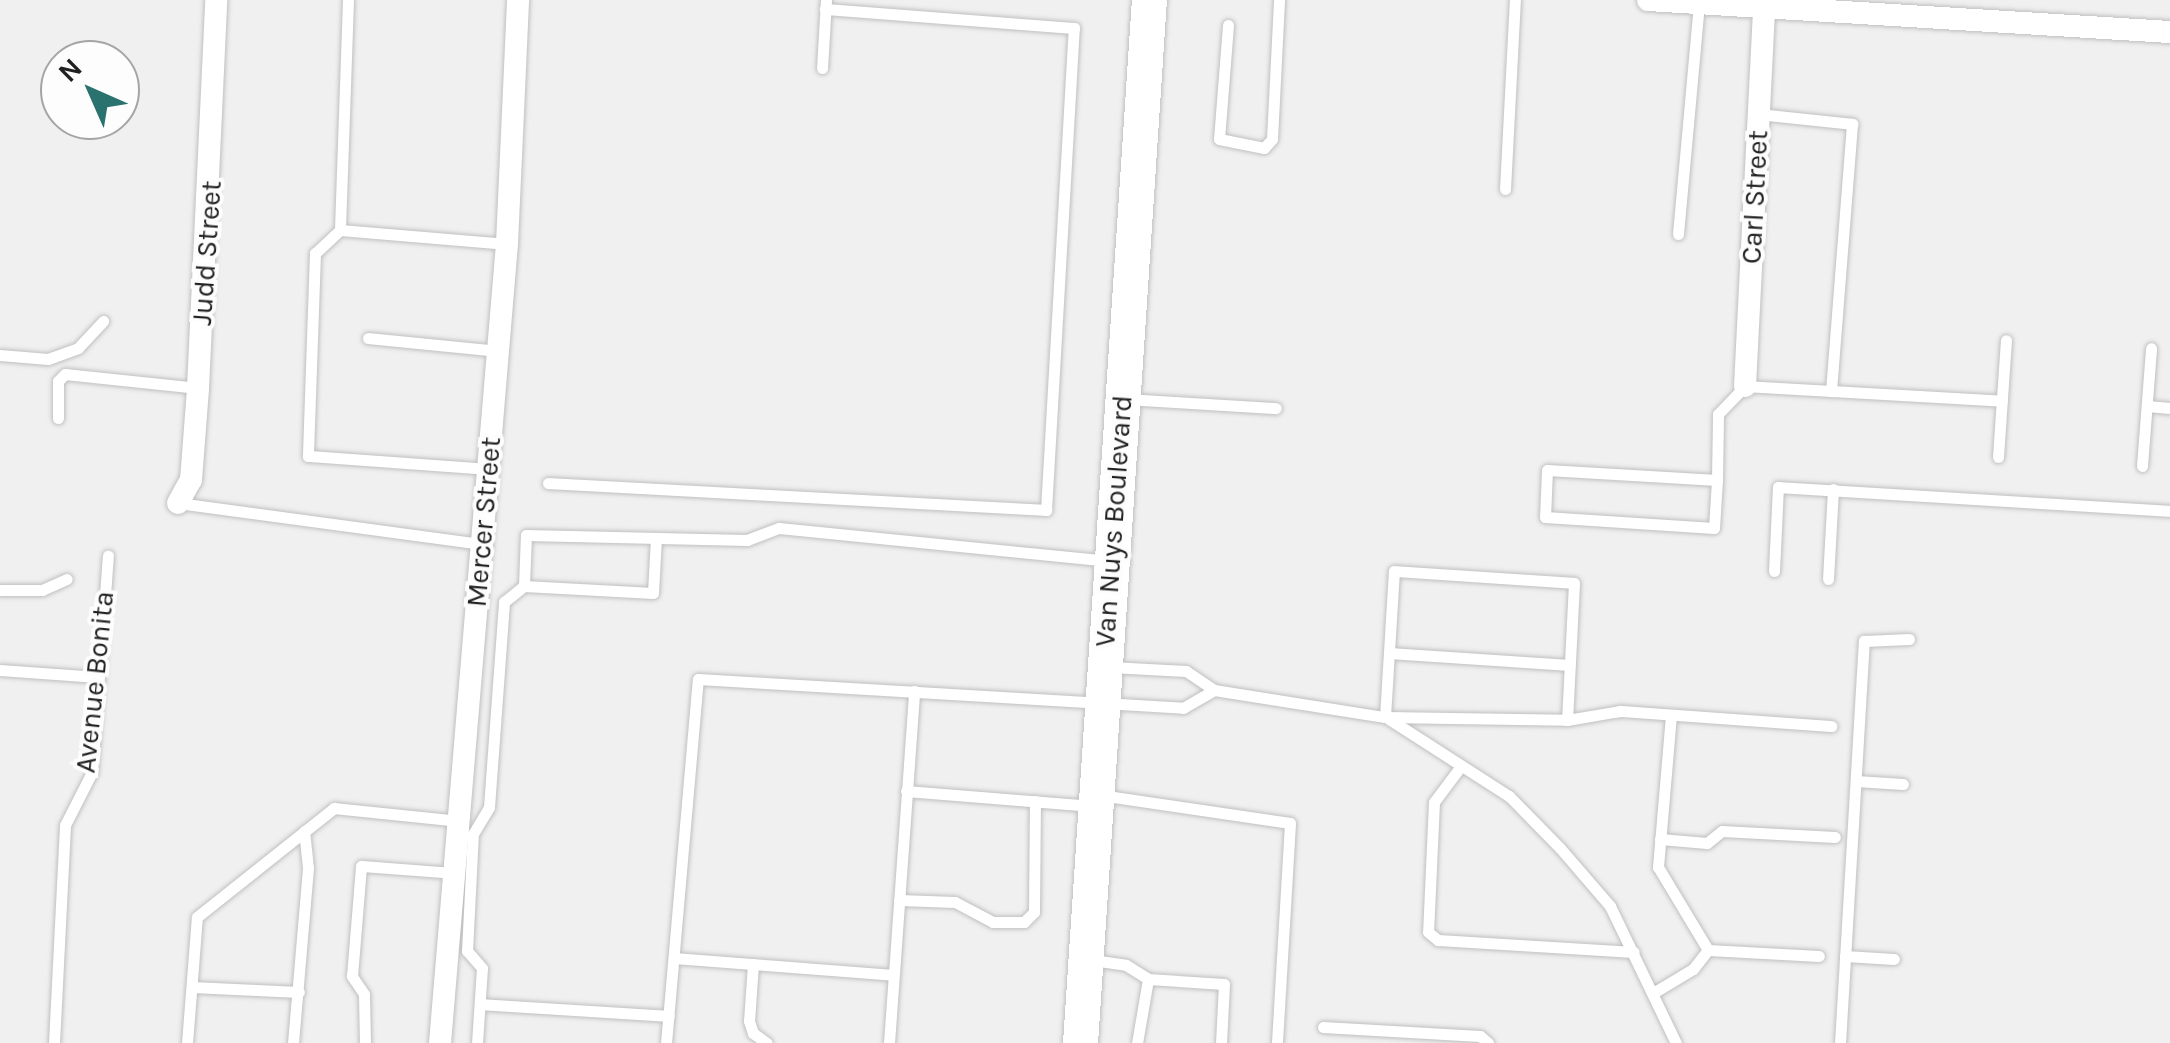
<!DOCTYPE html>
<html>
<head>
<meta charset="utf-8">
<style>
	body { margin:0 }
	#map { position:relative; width:2170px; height:1043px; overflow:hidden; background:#f0f0f1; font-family:Karla,sans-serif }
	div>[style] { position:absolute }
	.roads { filter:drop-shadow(0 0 2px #c0c0c1) drop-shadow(0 0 2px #c0c0c1) }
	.lane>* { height:11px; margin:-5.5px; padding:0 5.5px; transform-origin:5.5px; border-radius:5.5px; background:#fff }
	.street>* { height:22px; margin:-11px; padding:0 11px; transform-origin:11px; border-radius:11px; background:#fff }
	.primary>* { height:35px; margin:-17.5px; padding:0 17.5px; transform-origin:17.5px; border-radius:17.5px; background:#fff }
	span { translate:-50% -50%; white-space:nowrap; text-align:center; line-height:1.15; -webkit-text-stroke:8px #fdfdfe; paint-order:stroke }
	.street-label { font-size:28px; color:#212121 }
	.north { position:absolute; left:40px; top:40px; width:100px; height:100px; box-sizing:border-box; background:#fdfdfe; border:2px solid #a5a5a6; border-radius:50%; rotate:315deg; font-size:28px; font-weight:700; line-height:40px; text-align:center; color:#212121 }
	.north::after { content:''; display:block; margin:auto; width:35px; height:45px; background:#29726d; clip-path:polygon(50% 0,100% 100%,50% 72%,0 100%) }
</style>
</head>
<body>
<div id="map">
	<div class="roads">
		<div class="lane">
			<div style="left:348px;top:0;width:230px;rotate:92deg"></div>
			<div style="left:340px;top:230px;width:168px;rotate:4.8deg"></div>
			<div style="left:1228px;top:25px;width:114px;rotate:94.5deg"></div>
			<div style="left:1219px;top:139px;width:46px;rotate:11.3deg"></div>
			<div style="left:1264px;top:148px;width:12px;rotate:-48deg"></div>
			<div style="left:1272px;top:139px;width:139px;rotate:-87.1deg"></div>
			<div style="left:822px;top:68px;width:68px;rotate:-86.6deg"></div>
			<div style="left:1759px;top:114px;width:94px;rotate:6.1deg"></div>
			<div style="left:1852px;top:124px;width:268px;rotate:94.5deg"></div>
			<div style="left:1505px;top:189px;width:189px;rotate:-87deg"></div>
			<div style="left:340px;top:230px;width:34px;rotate:137deg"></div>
			<div style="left:315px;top:253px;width:203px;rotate:92deg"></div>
			<div style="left:308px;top:456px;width:180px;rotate:4.1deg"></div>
			<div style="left:1678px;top:234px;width:232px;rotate:-84.8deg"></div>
			<div style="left:368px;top:338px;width:131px;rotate:5.7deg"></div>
			<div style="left:0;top:355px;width:48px;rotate:4.8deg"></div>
			<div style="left:48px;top:359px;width:32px;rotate:-20deg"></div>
			<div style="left:78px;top:348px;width:37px;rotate:-47deg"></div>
			<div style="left:1127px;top:399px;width:149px;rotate:3.5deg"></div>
			<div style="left:2147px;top:406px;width:23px;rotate:5deg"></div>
			<div style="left:58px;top:418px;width:37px;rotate:-90deg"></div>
			<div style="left:58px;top:381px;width:10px;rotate:-45deg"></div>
			<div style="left:65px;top:374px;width:134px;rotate:6deg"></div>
			<div style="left:1998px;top:457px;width:117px;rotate:-86.1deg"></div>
			<div style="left:2142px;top:466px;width:118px;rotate:-85.6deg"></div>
			<div style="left:1717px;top:480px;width:170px;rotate:-176.6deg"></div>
			<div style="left:1547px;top:470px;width:47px;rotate:92.4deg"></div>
			<div style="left:1545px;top:517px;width:169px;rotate:3.7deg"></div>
			<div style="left:1714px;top:528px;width:48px;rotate:-86.4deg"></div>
			<div style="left:1717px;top:480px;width:66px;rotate:-89.1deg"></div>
			<div style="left:1718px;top:414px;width:39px;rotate:-46deg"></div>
			<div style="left:1745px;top:386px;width:257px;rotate:3.3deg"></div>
			<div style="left:548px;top:483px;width:499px;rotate:3.1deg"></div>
			<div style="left:1046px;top:510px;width:483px;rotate:-86.7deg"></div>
			<div style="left:1074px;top:28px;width:250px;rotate:-175.6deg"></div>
			<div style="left:178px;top:503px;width:307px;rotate:7.7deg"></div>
			<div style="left:1774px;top:571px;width:84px;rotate:-87.3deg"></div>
			<div style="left:1778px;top:487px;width:393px;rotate:3.5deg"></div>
			<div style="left:1828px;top:579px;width:90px;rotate:-86.8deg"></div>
			<div style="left:524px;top:586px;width:129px;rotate:3.1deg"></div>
			<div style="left:653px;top:593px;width:55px;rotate:-86.9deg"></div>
			<div style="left:0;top:590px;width:42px"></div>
			<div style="left:42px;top:590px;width:27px;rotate:-24deg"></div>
			<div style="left:1389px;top:653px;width:181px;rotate:3.8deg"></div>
			<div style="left:1110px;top:667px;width:76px;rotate:3deg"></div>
			<div style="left:1186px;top:671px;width:34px;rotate:34deg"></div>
			<div style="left:1214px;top:690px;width:173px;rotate:9deg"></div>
			<div style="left:1385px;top:717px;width:182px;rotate:0.9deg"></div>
			<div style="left:1567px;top:720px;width:54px;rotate:-9.6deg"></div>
			<div style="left:1620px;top:711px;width:212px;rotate:4.1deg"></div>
			<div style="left:0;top:670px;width:98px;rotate:4.1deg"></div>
			<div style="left:1671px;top:715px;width:153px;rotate:94.9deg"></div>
			<div style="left:1658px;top:867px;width:97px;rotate:58.9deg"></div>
			<div style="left:1385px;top:717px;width:146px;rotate:-86.5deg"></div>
			<div style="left:1394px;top:571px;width:180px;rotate:3.8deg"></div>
			<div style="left:1574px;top:583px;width:137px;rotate:92.9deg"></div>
			<div style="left:1389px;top:719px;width:143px;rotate:32.7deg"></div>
			<div style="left:1509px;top:796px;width:73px;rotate:45.6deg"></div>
			<div style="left:1560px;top:848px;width:77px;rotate:49.2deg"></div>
			<div style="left:1610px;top:906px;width:152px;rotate:64.3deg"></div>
			<div style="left:1461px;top:766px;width:45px;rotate:126.9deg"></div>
			<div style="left:1434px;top:802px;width:130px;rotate:92.6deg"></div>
			<div style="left:1428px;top:932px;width:13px;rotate:39deg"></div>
			<div style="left:1438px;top:940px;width:196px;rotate:3.5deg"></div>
			<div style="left:1856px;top:781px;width:47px;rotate:3.7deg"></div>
			<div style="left:906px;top:791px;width:187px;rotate:4.6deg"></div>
			<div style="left:1100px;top:795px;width:192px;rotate:8.4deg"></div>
			<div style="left:1290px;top:823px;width:220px;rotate:93.4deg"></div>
			<div style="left:1660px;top:839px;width:47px;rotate:4.9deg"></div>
			<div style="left:1707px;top:843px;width:19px;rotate:-39deg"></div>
			<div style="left:1722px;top:831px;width:113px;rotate:3deg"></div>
			<div style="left:899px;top:900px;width:56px;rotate:2deg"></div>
			<div style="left:955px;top:902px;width:43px;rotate:27.8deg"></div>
			<div style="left:993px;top:922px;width:31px"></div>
			<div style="left:1024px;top:922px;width:14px;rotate:-45deg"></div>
			<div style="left:1034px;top:912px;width:111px;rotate:-89.5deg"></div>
			<div style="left:1845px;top:956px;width:49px;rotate:3.5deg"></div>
			<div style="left:674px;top:958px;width:220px;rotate:4.4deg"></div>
			<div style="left:1092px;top:960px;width:34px;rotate:8deg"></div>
			<div style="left:1126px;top:965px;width:26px;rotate:32deg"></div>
			<div style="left:1148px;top:979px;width:76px;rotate:3.8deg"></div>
			<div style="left:1224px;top:984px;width:59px;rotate:92.9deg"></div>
			<div style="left:753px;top:964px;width:57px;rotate:94deg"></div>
			<div style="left:749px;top:1021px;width:13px;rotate:72deg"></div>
			<div style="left:753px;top:1033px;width:17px;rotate:36deg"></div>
			<div style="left:192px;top:987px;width:107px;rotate:2.7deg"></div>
			<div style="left:1653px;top:993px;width:47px;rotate:-31deg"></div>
			<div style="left:1693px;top:969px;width:24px;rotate:-52deg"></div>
			<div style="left:1708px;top:950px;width:111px;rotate:3.1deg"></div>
			<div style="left:480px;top:1004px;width:189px;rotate:3.6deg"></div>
			<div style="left:1323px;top:1027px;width:157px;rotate:3.3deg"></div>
			<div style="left:1480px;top:1036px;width:11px;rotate:41deg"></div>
			<div style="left:54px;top:1043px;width:218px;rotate:-87.1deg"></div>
			<div style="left:65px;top:825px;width:59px;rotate:-63deg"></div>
			<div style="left:92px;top:772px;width:217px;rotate:-85.8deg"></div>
			<div style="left:187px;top:1043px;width:126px;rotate:-85.5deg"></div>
			<div style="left:197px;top:917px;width:175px;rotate:-38.5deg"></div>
			<div style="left:334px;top:808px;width:126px;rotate:5.9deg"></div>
			<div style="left:293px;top:1043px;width:176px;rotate:-85.1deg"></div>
			<div style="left:308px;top:868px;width:37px;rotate:-96deg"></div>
			<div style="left:365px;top:1043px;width:49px;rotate:-91.2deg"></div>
			<div style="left:364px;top:994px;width:22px;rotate:-124deg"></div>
			<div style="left:352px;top:976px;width:110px;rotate:-85.3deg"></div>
			<div style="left:361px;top:866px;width:93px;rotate:4.3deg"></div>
			<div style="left:477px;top:1043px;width:75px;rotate:-86.2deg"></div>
			<div style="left:482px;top:968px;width:23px;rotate:-131deg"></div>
			<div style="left:467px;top:951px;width:117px;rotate:-87.1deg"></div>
			<div style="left:473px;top:834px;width:31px;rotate:-59deg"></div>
			<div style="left:489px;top:807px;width:206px;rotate:-85.8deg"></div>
			<div style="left:504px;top:602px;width:26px;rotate:-39deg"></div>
			<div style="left:524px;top:586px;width:51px;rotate:-87.8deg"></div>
			<div style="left:526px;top:535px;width:221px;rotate:1.3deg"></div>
			<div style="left:747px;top:540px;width:34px;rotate:-21deg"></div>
			<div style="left:779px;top:528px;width:330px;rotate:5.7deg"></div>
			<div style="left:666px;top:1043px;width:365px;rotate:-85deg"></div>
			<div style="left:698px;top:679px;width:486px;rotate:3.4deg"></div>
			<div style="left:1183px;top:708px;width:36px;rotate:-30deg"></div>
			<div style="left:889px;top:1043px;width:353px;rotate:-85.9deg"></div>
			<div style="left:1137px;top:1043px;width:65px;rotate:-80.2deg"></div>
			<div style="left:1840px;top:1043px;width:403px;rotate:-86.6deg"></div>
			<div style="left:1864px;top:641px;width:45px;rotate:-2.5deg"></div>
		</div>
		<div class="street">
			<div style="left:1648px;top:0;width:523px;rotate:3.51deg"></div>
			<div style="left:1745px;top:386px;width:378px;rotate:-87.1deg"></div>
			<div style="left:178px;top:503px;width:26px;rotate:-61deg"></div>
			<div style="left:191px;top:480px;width:92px;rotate:-85.6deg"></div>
			<div style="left:198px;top:388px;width:388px;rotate:-87.3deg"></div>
			<div style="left:440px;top:1043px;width:802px;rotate:-85.21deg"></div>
			<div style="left:507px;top:244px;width:244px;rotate:-87.4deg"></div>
		</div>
		<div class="primary">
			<div style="left:1080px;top:1043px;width:1045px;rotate:-86.22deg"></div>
		</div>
	</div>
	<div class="street-label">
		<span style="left:1755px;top:197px;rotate:-87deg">Carl Street</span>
		<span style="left:207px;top:253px;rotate:-86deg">Judd Street</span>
		<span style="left:1114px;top:521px;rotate:-86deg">Van Nuys Boulevard</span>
		<span style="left:484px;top:522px;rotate:-85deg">Mercer Street</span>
		<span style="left:95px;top:682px;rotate:-84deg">Avenue Bonita</span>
	</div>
	<div class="north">N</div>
</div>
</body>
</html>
